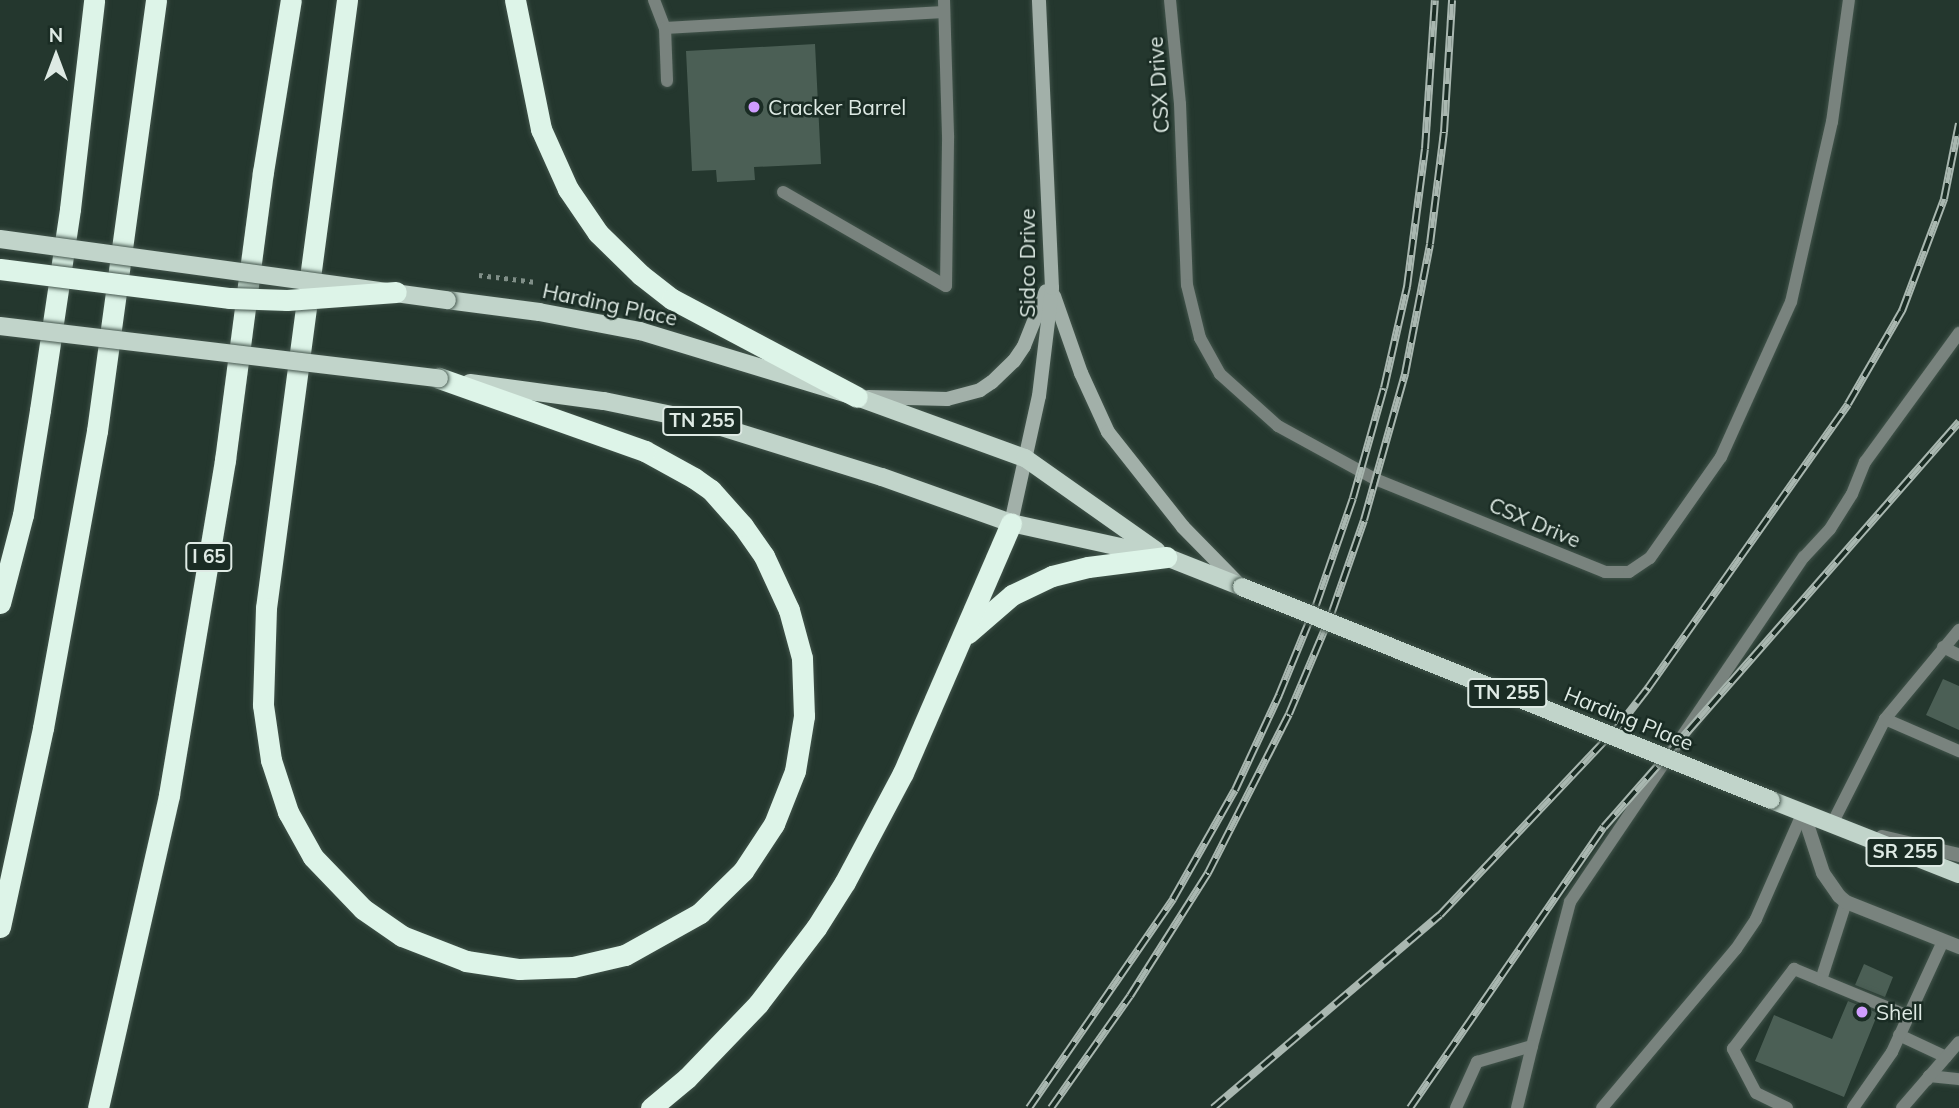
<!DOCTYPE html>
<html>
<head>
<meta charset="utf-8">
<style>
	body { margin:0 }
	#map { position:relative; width:1959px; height:1108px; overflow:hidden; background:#24372e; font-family:Mulish,sans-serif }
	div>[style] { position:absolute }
	.building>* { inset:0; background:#4b5f55 }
	.path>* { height:4.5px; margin-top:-2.25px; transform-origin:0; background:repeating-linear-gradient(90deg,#808f88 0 3.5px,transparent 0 8.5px) }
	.roads { filter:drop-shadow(0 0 2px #42544b) drop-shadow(0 0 2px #42544b) }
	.service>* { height:12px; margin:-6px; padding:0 6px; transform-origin:6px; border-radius:6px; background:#79837e }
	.tertiary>* { height:14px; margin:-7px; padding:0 7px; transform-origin:7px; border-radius:7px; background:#79837e }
	.secondary>* { height:14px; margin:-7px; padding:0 7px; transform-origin:7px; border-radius:7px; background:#a2b0a9 }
	.primary>* { height:18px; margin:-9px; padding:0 9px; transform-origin:9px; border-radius:9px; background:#c1d4ca }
	.motorway>* { height:21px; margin:-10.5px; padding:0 10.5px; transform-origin:10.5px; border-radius:10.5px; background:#ddf4e8 }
	.rail>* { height:8px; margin-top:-4px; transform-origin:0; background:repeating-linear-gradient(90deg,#1a2c24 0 16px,#a9b7b0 0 32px); box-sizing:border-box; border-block:2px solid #a9b7b0 }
	.bridges { filter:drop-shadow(0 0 2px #42544b) drop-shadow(0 0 2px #42544b) }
	.primary-bridge>* { height:18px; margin:-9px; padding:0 9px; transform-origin:9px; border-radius:9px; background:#c1d4ca }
	.motorway-bridge>* { height:21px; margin:-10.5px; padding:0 10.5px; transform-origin:10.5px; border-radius:10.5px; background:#ddf4e8 }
	.dots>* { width:19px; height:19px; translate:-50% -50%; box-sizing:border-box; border:4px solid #1a2c24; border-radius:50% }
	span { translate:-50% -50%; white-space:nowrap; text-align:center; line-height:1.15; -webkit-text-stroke:5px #1a2c24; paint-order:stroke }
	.shield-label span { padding:2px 5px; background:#1a2c24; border:2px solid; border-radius:5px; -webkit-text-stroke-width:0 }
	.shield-label { font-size:19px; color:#deeae4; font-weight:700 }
	.street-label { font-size:21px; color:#deeae4 }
	.poi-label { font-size:21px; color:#deeae4 }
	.left { translate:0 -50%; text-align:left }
	.north { position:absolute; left:21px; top:21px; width:70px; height:70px; -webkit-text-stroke:5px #1a2c24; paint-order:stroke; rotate:0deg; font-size:19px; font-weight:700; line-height:28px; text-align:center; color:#deeae4 }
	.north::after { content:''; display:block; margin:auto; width:24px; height:32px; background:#deeae4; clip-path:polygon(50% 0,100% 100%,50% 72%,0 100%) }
</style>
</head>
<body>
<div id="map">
	<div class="building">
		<div style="clip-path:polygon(815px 44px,821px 164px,754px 167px,755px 180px,717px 182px,716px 170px,692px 171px,686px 51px)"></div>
		<div style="clip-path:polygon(1943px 679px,1959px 686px,1959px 730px,1926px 715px)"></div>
		<div style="clip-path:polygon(1864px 964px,1893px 977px,1885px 997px,1855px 985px)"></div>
		<div style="clip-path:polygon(1848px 1001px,1878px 1013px,1844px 1097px,1755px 1061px,1774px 1015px,1832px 1039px)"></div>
	</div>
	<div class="path">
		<div style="left:479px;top:275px;width:57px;rotate:7deg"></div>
	</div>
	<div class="roads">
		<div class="service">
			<div style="left:654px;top:0;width:30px;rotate:69deg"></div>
			<div style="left:665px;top:28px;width:279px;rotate:-3.3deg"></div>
			<div style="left:1170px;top:0;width:104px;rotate:84.5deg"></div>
			<div style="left:1180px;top:104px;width:181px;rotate:87.8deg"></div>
			<div style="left:1187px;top:285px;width:55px;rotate:76.2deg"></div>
			<div style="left:1200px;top:338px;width:41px;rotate:60.9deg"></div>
			<div style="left:1220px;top:374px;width:78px;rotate:41.9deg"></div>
			<div style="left:1278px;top:426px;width:111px;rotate:28.7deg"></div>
			<div style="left:1375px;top:479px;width:248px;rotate:22deg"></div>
			<div style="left:1605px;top:572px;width:24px"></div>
			<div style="left:1629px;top:572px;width:25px;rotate:-34deg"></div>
			<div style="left:1650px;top:558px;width:123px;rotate:-54.9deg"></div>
			<div style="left:1721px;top:457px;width:170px;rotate:-65.7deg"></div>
			<div style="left:1791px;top:302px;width:185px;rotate:-77.2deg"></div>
			<div style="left:1832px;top:122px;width:123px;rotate:-82.1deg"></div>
			<div style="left:665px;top:28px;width:53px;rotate:87.8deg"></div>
			<div style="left:783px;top:192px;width:188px;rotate:30deg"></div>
			<div style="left:946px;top:286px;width:151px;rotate:-89.2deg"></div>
			<div style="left:948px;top:135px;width:135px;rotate:-91.7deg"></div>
			<div style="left:1943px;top:647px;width:18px;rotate:27deg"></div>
			<div style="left:1885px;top:719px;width:116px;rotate:-50.3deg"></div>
			<div style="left:1832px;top:824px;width:118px;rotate:-63.2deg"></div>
			<div style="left:1885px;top:719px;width:81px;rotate:23.4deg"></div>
			<div style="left:1821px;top:980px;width:82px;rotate:-72.2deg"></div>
			<div style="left:1899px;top:1035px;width:52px;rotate:25.1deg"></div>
			<div style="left:1532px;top:1046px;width:149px;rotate:-75.2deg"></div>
			<div style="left:1570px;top:902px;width:417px;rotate:-55.9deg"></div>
			<div style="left:1804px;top:557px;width:38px;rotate:-47deg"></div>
			<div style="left:1830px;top:529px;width:41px;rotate:-57.8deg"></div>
			<div style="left:1852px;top:494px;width:35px;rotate:-68deg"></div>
			<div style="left:1865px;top:462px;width:160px;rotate:-53.9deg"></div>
			<div style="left:1927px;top:1080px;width:4px;rotate:-63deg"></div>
			<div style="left:1929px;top:1076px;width:30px;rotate:6deg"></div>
			<div style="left:1456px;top:1108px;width:51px;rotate:-65.5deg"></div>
			<div style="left:1477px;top:1062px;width:57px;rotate:-16.2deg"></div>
			<div style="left:1532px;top:1046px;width:64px;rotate:103.6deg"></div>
			<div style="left:1602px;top:1108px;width:208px;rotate:-49.9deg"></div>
			<div style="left:1736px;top:949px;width:36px;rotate:-56deg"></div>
			<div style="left:1756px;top:919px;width:117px;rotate:-66.3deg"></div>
			<div style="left:1787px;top:1108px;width:34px;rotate:-154deg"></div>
			<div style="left:1756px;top:1093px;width:50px;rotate:-117.6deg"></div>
			<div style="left:1733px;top:1049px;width:101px;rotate:-52.7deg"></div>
			<div style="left:1794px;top:969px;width:123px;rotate:22.4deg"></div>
			<div style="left:1853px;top:1108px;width:68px;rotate:-55.1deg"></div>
			<div style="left:1892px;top:1052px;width:122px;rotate:-65.3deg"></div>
			<div style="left:1902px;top:1108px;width:87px;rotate:-49.2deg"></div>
		</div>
		<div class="tertiary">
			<div style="left:1803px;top:812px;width:64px;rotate:71.8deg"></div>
			<div style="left:1823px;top:873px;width:28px;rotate:55deg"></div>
			<div style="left:1839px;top:896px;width:9px;rotate:41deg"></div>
			<div style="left:1846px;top:902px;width:122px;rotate:21.7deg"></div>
			<div style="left:1882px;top:837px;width:79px;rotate:13.2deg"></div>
		</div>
		<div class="secondary">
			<div style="left:1054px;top:296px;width:82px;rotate:70.7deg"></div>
			<div style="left:1081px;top:373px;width:65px;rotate:65.4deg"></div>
			<div style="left:1108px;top:432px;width:121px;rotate:51.7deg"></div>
			<div style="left:1183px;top:527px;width:80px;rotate:45.5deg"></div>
			<div style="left:868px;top:397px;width:79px;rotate:1.5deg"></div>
			<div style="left:947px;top:399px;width:34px;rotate:-15deg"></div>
			<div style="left:980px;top:390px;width:14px;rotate:-34deg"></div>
			<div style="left:992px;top:382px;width:30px;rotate:-44deg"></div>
			<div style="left:1014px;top:361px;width:18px;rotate:-56deg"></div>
			<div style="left:1024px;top:346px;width:59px;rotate:-68.2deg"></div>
			<div style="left:1011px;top:523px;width:130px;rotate:-77.6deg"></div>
			<div style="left:1039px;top:396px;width:109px;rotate:-83.1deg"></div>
			<div style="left:1052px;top:288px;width:288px;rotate:-92.6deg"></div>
		</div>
		<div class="primary">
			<div style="left:447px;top:300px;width:93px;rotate:7.4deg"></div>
			<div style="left:539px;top:312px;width:103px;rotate:10.7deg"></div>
			<div style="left:640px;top:331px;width:227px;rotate:16.9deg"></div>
			<div style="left:857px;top:397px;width:179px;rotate:20deg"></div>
			<div style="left:1025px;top:458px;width:161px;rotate:35.2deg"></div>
			<div style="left:470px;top:383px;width:135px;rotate:7.7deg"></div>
			<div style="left:604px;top:401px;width:103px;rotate:11.7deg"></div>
			<div style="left:705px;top:422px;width:185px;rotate:17.3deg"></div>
			<div style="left:882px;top:477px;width:137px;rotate:19.6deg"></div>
			<div style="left:1011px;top:523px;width:159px;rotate:12.4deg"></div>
			<div style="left:1166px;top:557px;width:82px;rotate:21.5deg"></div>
			<div style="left:1771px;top:800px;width:202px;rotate:21.5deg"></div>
		</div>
		<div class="motorway">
			<div style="left:347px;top:0;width:613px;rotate:97.59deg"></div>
			<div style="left:266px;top:608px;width:97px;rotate:91.8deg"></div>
			<div style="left:263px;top:705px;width:56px;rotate:81.7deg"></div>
			<div style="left:271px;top:760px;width:55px;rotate:71.9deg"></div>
			<div style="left:288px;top:812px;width:51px;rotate:60.9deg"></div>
			<div style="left:313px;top:857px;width:72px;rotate:46.1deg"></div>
			<div style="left:363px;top:909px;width:47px;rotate:34.7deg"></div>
			<div style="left:402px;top:936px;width:69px;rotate:21.3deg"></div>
			<div style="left:466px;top:961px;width:54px;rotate:8.6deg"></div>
			<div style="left:519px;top:969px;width:54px;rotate:-2.1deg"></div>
			<div style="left:573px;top:967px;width:53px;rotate:-13deg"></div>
			<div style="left:625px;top:955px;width:86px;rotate:-29.2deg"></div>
			<div style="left:700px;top:913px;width:60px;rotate:-44.3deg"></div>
			<div style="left:743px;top:871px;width:56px;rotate:-56.6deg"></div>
			<div style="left:774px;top:824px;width:57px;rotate:-68.4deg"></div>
			<div style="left:795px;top:771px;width:56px;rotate:-80.7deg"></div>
			<div style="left:804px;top:716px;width:58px;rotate:-92deg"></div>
			<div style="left:802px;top:658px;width:50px;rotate:-105.2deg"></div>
			<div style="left:789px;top:610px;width:60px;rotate:-114.8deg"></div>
			<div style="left:764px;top:556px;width:37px;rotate:-125deg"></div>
			<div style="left:743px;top:526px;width:48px;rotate:-131.6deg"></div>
			<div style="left:711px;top:490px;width:21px;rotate:-145deg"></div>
			<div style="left:694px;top:478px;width:56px;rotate:-151.1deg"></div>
			<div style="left:645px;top:451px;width:219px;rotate:-160.5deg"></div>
			<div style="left:515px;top:0;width:132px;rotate:78.6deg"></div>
			<div style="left:541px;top:129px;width:66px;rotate:65.8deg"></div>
			<div style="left:568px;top:189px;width:53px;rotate:55.7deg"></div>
			<div style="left:598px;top:233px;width:60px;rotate:44.3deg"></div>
			<div style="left:641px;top:275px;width:39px;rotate:38deg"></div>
			<div style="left:672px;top:299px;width:209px;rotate:27.9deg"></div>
			<div style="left:0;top:603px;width:91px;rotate:-75.4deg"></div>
			<div style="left:23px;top:515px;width:106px;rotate:-80.8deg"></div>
			<div style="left:40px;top:410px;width:203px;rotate:-81.5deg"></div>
			<div style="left:70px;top:209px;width:210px;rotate:-83.4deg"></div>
			<div style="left:968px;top:633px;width:58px;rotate:-40.8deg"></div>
			<div style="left:1012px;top:595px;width:44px;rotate:-25.4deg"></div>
			<div style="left:1052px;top:576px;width:37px;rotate:-14deg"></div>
			<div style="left:1088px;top:567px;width:79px;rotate:-7.3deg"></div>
			<div style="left:0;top:927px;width:204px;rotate:-77.8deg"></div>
			<div style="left:43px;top:728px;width:302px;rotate:-79.7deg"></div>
			<div style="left:97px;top:431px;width:435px;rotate:-82.2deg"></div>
			<div style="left:98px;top:1108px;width:321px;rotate:-77.2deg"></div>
			<div style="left:169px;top:795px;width:340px;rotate:-80.5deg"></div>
			<div style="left:225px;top:460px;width:290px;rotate:-82.5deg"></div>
			<div style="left:263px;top:172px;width:174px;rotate:-80.8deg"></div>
			<div style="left:651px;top:1108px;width:47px;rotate:-39.8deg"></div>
			<div style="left:687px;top:1078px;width:103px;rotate:-46.2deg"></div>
			<div style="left:758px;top:1004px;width:96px;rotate:-52.7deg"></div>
			<div style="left:816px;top:928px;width:54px;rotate:-57.8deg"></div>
			<div style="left:845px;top:882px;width:123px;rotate:-62deg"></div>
			<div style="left:903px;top:773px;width:272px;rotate:-66.6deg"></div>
		</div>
	</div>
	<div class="rail">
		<div style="left:1029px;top:1108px;width:254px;rotate:-55.4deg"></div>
		<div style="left:1173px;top:899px;width:125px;rotate:-60.4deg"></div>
		<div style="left:1235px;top:790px;width:105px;rotate:-65.1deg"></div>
		<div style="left:1279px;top:695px;width:97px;rotate:-67.7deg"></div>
		<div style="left:1316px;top:605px;width:113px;rotate:-70.9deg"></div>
		<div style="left:1353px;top:498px;width:114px;rotate:-74.3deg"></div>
		<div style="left:1384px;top:388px;width:104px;rotate:-77.2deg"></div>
		<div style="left:1407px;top:287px;width:139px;rotate:-82.6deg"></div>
		<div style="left:1425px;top:149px;width:149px;rotate:-86.2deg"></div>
		<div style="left:1051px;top:1108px;width:137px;rotate:-54.8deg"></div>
		<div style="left:1130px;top:996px;width:146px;rotate:-57.6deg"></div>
		<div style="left:1208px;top:873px;width:178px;rotate:-63deg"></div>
		<div style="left:1289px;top:714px;width:111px;rotate:-67.1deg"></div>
		<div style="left:1332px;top:612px;width:97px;rotate:-70.8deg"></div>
		<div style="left:1364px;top:520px;width:152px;rotate:-74.3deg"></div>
		<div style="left:1405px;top:374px;width:132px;rotate:-79.1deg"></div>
		<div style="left:1430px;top:244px;width:113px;rotate:-82.9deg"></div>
		<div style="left:1444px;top:132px;width:132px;rotate:-86.5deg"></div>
		<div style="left:1213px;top:1108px;width:298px;rotate:-40.4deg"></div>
		<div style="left:1440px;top:915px;width:257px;rotate:-46.6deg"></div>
		<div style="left:1617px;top:728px;width:51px;rotate:-52.2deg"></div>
		<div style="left:1648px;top:688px;width:347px;rotate:-54.8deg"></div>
		<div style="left:1848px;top:404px;width:108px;rotate:-59.9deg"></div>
		<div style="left:1902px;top:311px;width:120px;rotate:-69.4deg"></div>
		<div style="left:1944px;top:199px;width:77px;rotate:-78.8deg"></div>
		<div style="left:1410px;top:1108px;width:341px;rotate:-55.4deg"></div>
		<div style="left:1604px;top:827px;width:539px;rotate:-48.76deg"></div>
	</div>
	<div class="bridges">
		<div class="primary-bridge">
			<div style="left:0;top:239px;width:451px;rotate:7.8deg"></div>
			<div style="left:0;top:326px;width:442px;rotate:6.8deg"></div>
			<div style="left:1242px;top:587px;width:570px;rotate:21.93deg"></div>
		</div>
		<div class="motorway-bridge">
			<div style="left:0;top:269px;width:232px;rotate:7.2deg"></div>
			<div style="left:230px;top:298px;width:57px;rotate:2deg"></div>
			<div style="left:287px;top:300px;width:109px;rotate:-4.2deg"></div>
		</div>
	</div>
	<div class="dots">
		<div style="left:754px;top:107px;background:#d09dff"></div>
		<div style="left:1862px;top:1012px;background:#d09dff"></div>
	</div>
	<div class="shield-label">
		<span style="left:702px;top:421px">TN 255</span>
		<span style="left:209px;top:557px">I 65</span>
		<span style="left:1507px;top:693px">TN 255</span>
		<span style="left:1905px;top:852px">SR 255</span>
	</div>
	<div class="street-label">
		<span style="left:1158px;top:85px;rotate:-94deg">CSX Drive</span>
		<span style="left:1027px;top:263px;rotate:-90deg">Sidco Drive</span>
		<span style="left:610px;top:304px;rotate:12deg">Harding Place</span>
		<span style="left:1535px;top:522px;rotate:23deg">CSX Drive</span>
		<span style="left:1629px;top:718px;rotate:22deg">Harding Place</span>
	</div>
	<div class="poi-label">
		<span class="left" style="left:768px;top:107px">Cracker Barrel</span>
		<span class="left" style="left:1876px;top:1012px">Shell</span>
	</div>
	<div class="north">N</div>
</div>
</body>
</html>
